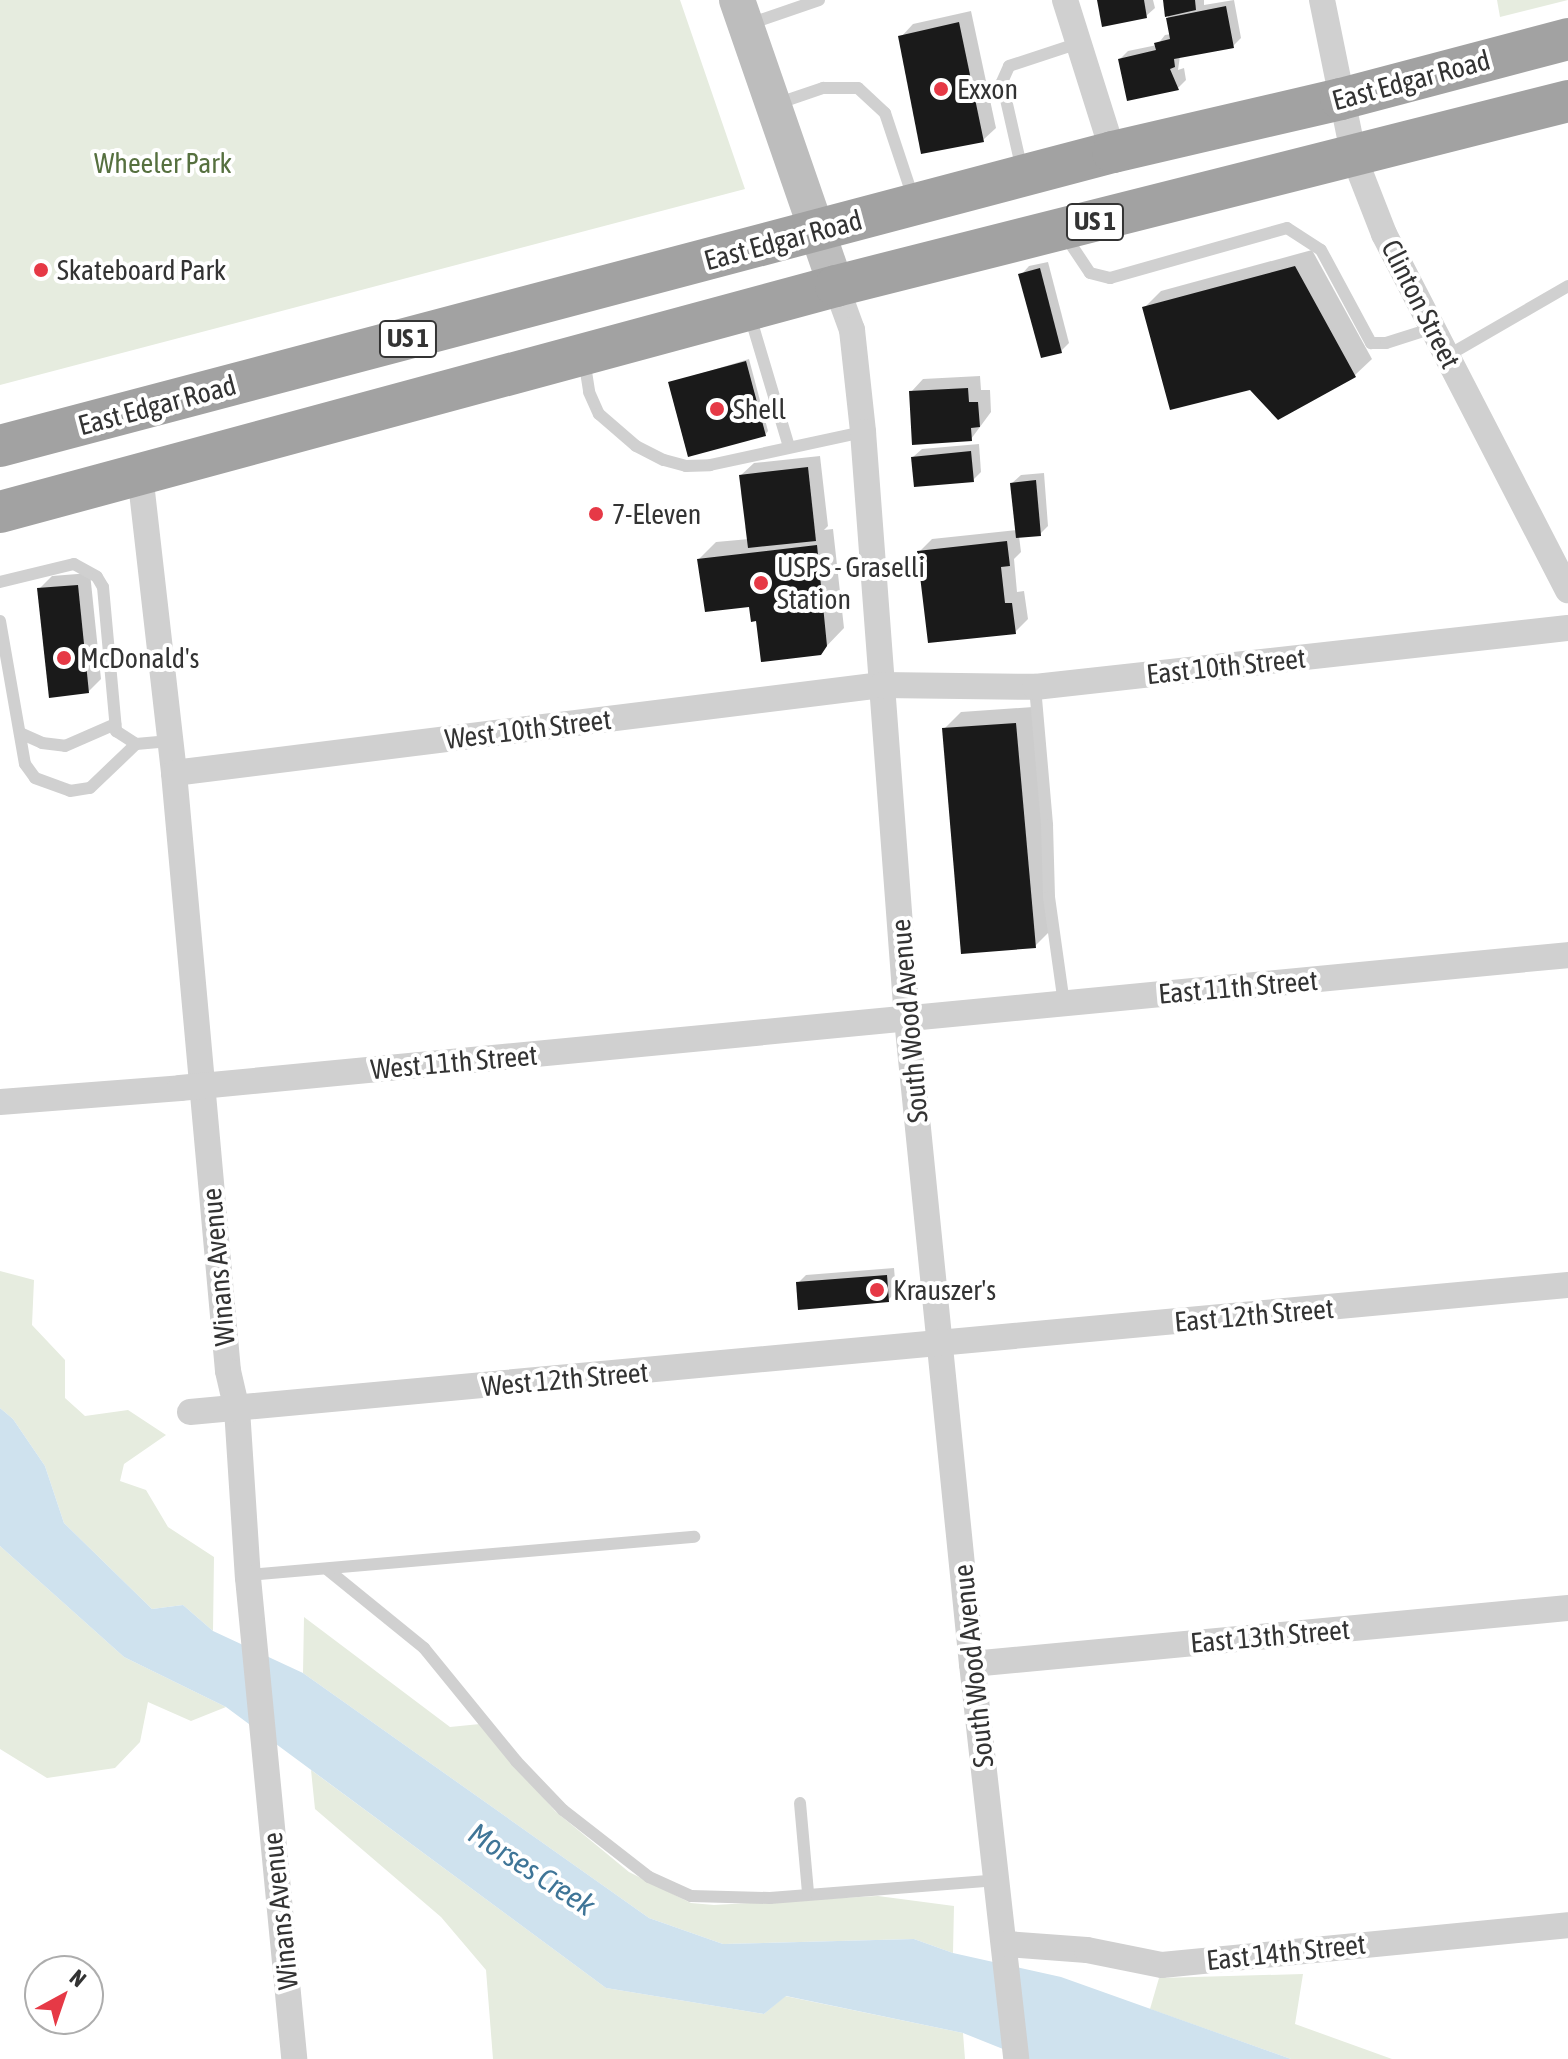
<!DOCTYPE html>
<html>
<head>
<meta charset="utf-8">
<style>
	body { margin:0 }
	#map { position:relative; width:1568px; height:2059px; overflow:hidden; background:#fff; font-family:"Asap Condensed",sans-serif }
	div>[style] { position:absolute }
	.green>* { inset:0; background:#e6ecdf }
	.water>* { inset:0; background:#cfe2ee }
	.shadow>* { inset:0; background:#0003 }
	.building>* { inset:0; background:#1a1a1a }
	.service>* { height:12px; margin:-6px; padding:0 6px; transform-origin:6px; border-radius:6px; background:#d0d0d0 }
	.minor>* { height:26px; margin:-13px; padding:0 13px; transform-origin:13px; border-radius:13px; background:#d0d0d0 }
	.secondary>* { height:36px; margin:-18px; padding:0 18px; transform-origin:18px; border-radius:18px; background:#bdbdbd }
	.trunk>* { height:42px; margin:-21px; padding:0 21px; transform-origin:21px; border-radius:21px; background:#a2a2a2 }
	.dots>* { width:22px; height:22px; translate:-50% -50%; box-sizing:border-box; border:4px solid #fff; border-radius:50% }
	span { translate:-50% -50%; white-space:nowrap; text-align:center; line-height:1.15; -webkit-text-stroke:8px #fff; paint-order:stroke }
	.shield-label span { padding:2px 6px; background:#fff; border:2px solid; border-radius:6px; -webkit-text-stroke-width:0 }
	.shield-label { font-size:26px; color:#333; font-weight:700 }
	.street-label { font-size:28px; color:#333 }
	.poi-label { font-size:28px; color:#333 }
	.left { translate:0 -50%; text-align:left }
	.park-label { font-size:28px; color:#56703f }
	.water-label { font-size:30px; color:#3f7597; font-style:italic }
	.north { position:absolute; left:24px; top:1955px; width:80px; height:80px; box-sizing:border-box; background:#fff; border:2px solid #adadad; border-radius:50%; rotate:40deg; font-size:22px; font-weight:700; line-height:32px; text-align:center; color:#333 }
	.north::after { content:''; display:block; margin:auto; width:28px; height:36px; background:#e63946; clip-path:polygon(50% 0,100% 100%,50% 72%,0 100%) }
</style>
</head>
<body>
<div id="map">
	<div class="green">
		<div style="clip-path:polygon(0 0,680px 0,745px 189px,0 385px)"></div>
		<div style="clip-path:polygon(1497px 0,1568px 0,1500px 17px)"></div>
		<div style="clip-path:polygon(0 1271px,34px 1280px,32px 1325px,65px 1360px,65px 1398px,85px 1416px,128px 1410px,166px 1435px,124px 1464px,120px 1481px,146px 1490px,168px 1527px,214px 1557px,213px 1631px,183px 1605px,152px 1609px,64px 1523px,45px 1466px,13px 1419px,0 1408px)"></div>
		<div style="clip-path:polygon(0 1546px,124px 1657px,226px 1707px,191px 1721px,148px 1702px,140px 1742px,115px 1768px,47px 1778px,0 1749px)"></div>
		<div style="clip-path:polygon(304px 1617px,450px 1727px,480px 1724px,555px 1811px,629px 1872px,691px 1903px,714px 1905px,878px 1896px,954px 1906px,953px 1953px,914px 1939px,723px 1944px,649px 1918px,303px 1673px)"></div>
		<div style="clip-path:polygon(311px 1770px,606px 1988px,764px 2014px,785px 1996px,963px 2033px,965px 2059px,493px 2059px,486px 1970px,441px 1917px,315px 1809px)"></div>
		<div style="clip-path:polygon(1303px 1974px,1295px 2024px,1392px 2059px,1291px 2059px,1150px 2009px,1159px 1978px)"></div>
	</div>
	<div class="water">
		<div style="clip-path:polygon(0 1408px,13px 1419px,45px 1466px,64px 1523px,152px 1609px,183px 1605px,213px 1631px,303px 1673px,649px 1918px,723px 1944px,914px 1939px,953px 1953px,1061px 1977px,1291px 2059px,1028px 2059px,963px 2033px,786px 1996px,764px 2014px,606px 1988px,226px 1707px,124px 1657px,0 1546px)"></div>
	</div>
	<div class="shadow">
		<div style="clip-path:polygon(1099px 0,1153px 0,1155px 8px,1146px 16px)"></div>
		<div style="clip-path:polygon(1165px 0,1204px 0,1204px 5px,1234px 0,1241px 38px,1233px 46px,1180px 56px,1178px 70px,1184px 68px,1186px 80px,1178px 88px,1129px 99px,1120px 59px,1128px 51px,1157px 45px,1165px 35px,1171px 34px)"></div>
		<div style="clip-path:polygon(971px 11px,996px 128px,983px 140px,901px 37px,913px 24px)"></div>
		<div style="clip-path:polygon(1312px 250px,1372px 359px,1355px 375px,1251px 388px,1144px 308px,1161px 291px)"></div>
		<div style="clip-path:polygon(1048px 262px,1069px 343px,1061px 351px,1021px 275px,1029px 266px)"></div>
		<div style="clip-path:polygon(749px 359px,768px 431px,765px 435px,670px 383px)"></div>
		<div style="clip-path:polygon(980px 376px,981px 390px,990px 390px,991px 412px,971px 439px,911px 392px,923px 379px)"></div>
		<div style="clip-path:polygon(979px 444px,981px 472px,973px 480px,913px 457px,922px 449px)"></div>
		<div style="clip-path:polygon(820px 456px,828px 526px,824px 530px,833px 529px,844px 628px,820px 653px,758px 619px,751px 605px,699px 559px,716px 542px,749px 539px,741px 475px,754px 463px)"></div>
		<div style="clip-path:polygon(1044px 473px,1048px 526px,1040px 534px,1019px 536px,1021px 552px,1014px 559px,1017px 592px,1024px 591px,1028px 619px,1015px 632px,919px 552px,932px 539px,1017px 530px,1012px 483px,1021px 475px)"></div>
		<div style="clip-path:polygon(90px 573px,101px 679px,88px 692px,39px 589px,52px 576px)"></div>
		<div style="clip-path:polygon(1033px 707px,1052px 929px,1035px 946px,944px 729px,961px 712px)"></div>
		<div style="clip-path:polygon(894px 1268px,896px 1292px,888px 1300px,798px 1283px,806px 1275px)"></div>
	</div>
	<div class="building">
		<div style="clip-path:polygon(1097px 0,1144px 0,1147px 18px,1102px 27px)"></div>
		<div style="clip-path:polygon(1163px 0,1195px 0,1196px 10px,1165px 17px)"></div>
		<div style="clip-path:polygon(1226px 6px,1234px 48px,1174px 59px,1175px 67px,1170px 69px,1179px 90px,1127px 101px,1118px 59px,1156px 50px,1154px 43px,1170px 39px,1166px 18px)"></div>
		<div style="clip-path:polygon(959px 22px,984px 142px,921px 154px,898px 36px)"></div>
		<div style="clip-path:polygon(1295px 266px,1356px 377px,1278px 420px,1250px 390px,1170px 410px,1142px 307px)"></div>
		<div style="clip-path:polygon(1040px 268px,1062px 353px,1041px 358px,1018px 274px)"></div>
		<div style="clip-path:polygon(746px 361px,766px 436px,688px 457px,668px 382px)"></div>
		<div style="clip-path:polygon(968px 388px,969px 402px,978px 402px,980px 427px,971px 428px,972px 441px,912px 445px,909px 391px)"></div>
		<div style="clip-path:polygon(971px 451px,974px 482px,914px 487px,911px 457px)"></div>
		<div style="clip-path:polygon(808px 467px,816px 541px,748px 548px,739px 475px)"></div>
		<div style="clip-path:polygon(1036px 480px,1041px 536px,1016px 538px,1010px 483px)"></div>
		<div style="clip-path:polygon(1007px 541px,1010px 566px,1001px 567px,1005px 603px,1012px 603px,1016px 634px,928px 643px,917px 551px)"></div>
		<div style="clip-path:polygon(817px 545px,827px 646px,821px 655px,761px 662px,756px 621px,751px 622px,749px 607px,705px 612px,697px 559px)"></div>
		<div style="clip-path:polygon(78px 585px,89px 693px,49px 698px,37px 588px)"></div>
		<div style="clip-path:polygon(1016px 723px,1036px 948px,961px 954px,942px 728px)"></div>
		<div style="clip-path:polygon(887px 1275px,889px 1302px,798px 1310px,796px 1282px)"></div>
	</div>
	<div class="service">
		<div style="left:749px;top:24px;width:74px;rotate:-18.9deg"></div>
		<div style="left:776px;top:104px;width:50px;rotate:-18.8deg"></div>
		<div style="left:823px;top:88px;width:35px"></div>
		<div style="left:858px;top:88px;width:37px;rotate:43deg"></div>
		<div style="left:885px;top:113px;width:92px;rotate:71.6deg"></div>
		<div style="left:1022px;top:170px;width:90px;rotate:-102.8deg"></div>
		<div style="left:1002px;top:82px;width:17px;rotate:-66deg"></div>
		<div style="left:1009px;top:66px;width:74px;rotate:-18.2deg"></div>
		<div style="left:1066px;top:237px;width:43px;rotate:56.3deg"></div>
		<div style="left:1090px;top:273px;width:21px;rotate:14deg"></div>
		<div style="left:1110px;top:278px;width:184px;rotate:-15.8deg"></div>
		<div style="left:1287px;top:228px;width:40px;rotate:32.9deg"></div>
		<div style="left:1321px;top:250px;width:106px;rotate:61.7deg"></div>
		<div style="left:1371px;top:343px;width:15px"></div>
		<div style="left:1386px;top:343px;width:49px;rotate:-17.7deg"></div>
		<div style="left:750px;top:316px;width:137px;rotate:73.4deg"></div>
		<div style="left:1447px;top:356px;width:140px;rotate:-30deg"></div>
		<div style="left:584px;top:359px;width:33px;rotate:81deg"></div>
		<div style="left:589px;top:392px;width:24px;rotate:66deg"></div>
		<div style="left:599px;top:414px;width:49px;rotate:40.9deg"></div>
		<div style="left:636px;top:446px;width:31px;rotate:27deg"></div>
		<div style="left:664px;top:460px;width:23px;rotate:15deg"></div>
		<div style="left:686px;top:466px;width:24px;rotate:-2deg"></div>
		<div style="left:710px;top:465px;width:157px;rotate:-12.2deg"></div>
		<div style="left:0;top:582px;width:76px;rotate:-13.7deg"></div>
		<div style="left:74px;top:564px;width:26px;rotate:29deg"></div>
		<div style="left:97px;top:577px;width:12px;rotate:59deg"></div>
		<div style="left:103px;top:587px;width:145px;rotate:84.8deg"></div>
		<div style="left:116px;top:731px;width:24px;rotate:33deg"></div>
		<div style="left:136px;top:744px;width:34px;rotate:-5deg"></div>
		<div style="left:0;top:621px;width:145px;rotate:80.1deg"></div>
		<div style="left:25px;top:764px;width:17px;rotate:54deg"></div>
		<div style="left:35px;top:778px;width:37px;rotate:20deg"></div>
		<div style="left:70px;top:791px;width:20px;rotate:-9deg"></div>
		<div style="left:90px;top:788px;width:64px;rotate:-43.7deg"></div>
		<div style="left:1035px;top:687px;width:139px;rotate:85deg"></div>
		<div style="left:1047px;top:825px;width:72px;rotate:88.4deg"></div>
		<div style="left:1049px;top:897px;width:108px;rotate:82deg"></div>
		<div style="left:20px;top:733px;width:24px;rotate:24deg"></div>
		<div style="left:42px;top:743px;width:23px;rotate:7deg"></div>
		<div style="left:65px;top:746px;width:55px;rotate:-23.7deg"></div>
		<div style="left:328px;top:1570px;width:124px;rotate:39.1deg"></div>
		<div style="left:424px;top:1648px;width:146px;rotate:50.8deg"></div>
		<div style="left:516px;top:1761px;width:68px;rotate:46.2deg"></div>
		<div style="left:563px;top:1810px;width:109px;rotate:37.9deg"></div>
		<div style="left:649px;top:1877px;width:46px;rotate:24.3deg"></div>
		<div style="left:691px;top:1896px;width:79px;rotate:1.5deg"></div>
		<div style="left:770px;top:1898px;width:228px;rotate:-4.5deg"></div>
		<div style="left:248px;top:1575px;width:448px;rotate:-4.9deg"></div>
		<div style="left:800px;top:1803px;width:90px;rotate:84.9deg"></div>
	</div>
	<div class="minor">
		<div style="left:1065px;top:0;width:159px;rotate:72.5deg"></div>
		<div style="left:1322px;top:0;width:160px;rotate:78.5deg"></div>
		<div style="left:1354px;top:157px;width:83px;rotate:68.7deg"></div>
		<div style="left:1384px;top:234px;width:401px;rotate:62.7deg"></div>
		<div style="left:836px;top:286px;width:47px;rotate:70deg"></div>
		<div style="left:852px;top:330px;width:103px;rotate:83.8deg"></div>
		<div style="left:863px;top:432px;width:589px;rotate:85.71deg"></div>
		<div style="left:907px;top:1019px;width:648px;rotate:84.25deg"></div>
		<div style="left:972px;top:1664px;width:397px;rotate:83.6deg"></div>
		<div style="left:140px;top:474px;width:301px;rotate:83.5deg"></div>
		<div style="left:174px;top:773px;width:600px;rotate:84.84deg"></div>
		<div style="left:228px;top:1371px;width:39px;rotate:77deg"></div>
		<div style="left:237px;top:1409px;width:169px;rotate:86.3deg"></div>
		<div style="left:248px;top:1578px;width:483px;rotate:84.5deg"></div>
		<div style="left:174px;top:773px;width:713px;rotate:-7.09deg"></div>
		<div style="left:882px;top:685px;width:153px;rotate:0.7deg"></div>
		<div style="left:1035px;top:687px;width:536px;rotate:-6.32deg"></div>
		<div style="left:0;top:1102px;width:181px;rotate:-4.4deg"></div>
		<div style="left:180px;top:1088px;width:1394px;rotate:-5.47deg"></div>
		<div style="left:190px;top:1412px;width:1384px;rotate:-5.27deg"></div>
		<div style="left:972px;top:1664px;width:599px;rotate:-5.37deg"></div>
		<div style="left:1006px;top:1944px;width:81px;rotate:4.2deg"></div>
		<div style="left:1087px;top:1950px;width:76px;rotate:11.3deg"></div>
		<div style="left:1162px;top:1965px;width:408px;rotate:-5.6deg"></div>
	</div>
	<div class="secondary">
		<div style="left:737px;top:0;width:303px;rotate:70.9deg"></div>
	</div>
	<div class="trunk">
		<div style="left:0;top:446px;width:1151px;rotate:-14.8deg"></div>
		<div style="left:1113px;top:152px;width:234px;rotate:-13.1deg"></div>
		<div style="left:1341px;top:99px;width:235px;rotate:-14.8deg"></div>
		<div style="left:0;top:512px;width:866px;rotate:-15.13deg"></div>
		<div style="left:836px;top:286px;width:755px;rotate:-14.18deg"></div>
	</div>
	<div class="dots">
		<div style="left:941px;top:89px;background:#e63946"></div>
		<div style="left:41px;top:270px;background:#e63946"></div>
		<div style="left:717px;top:409px;background:#e63946"></div>
		<div style="left:596px;top:514px;background:#e63946"></div>
		<div style="left:761px;top:583px;background:#e63946"></div>
		<div style="left:64px;top:658px;background:#e63946"></div>
		<div style="left:877px;top:1290px;background:#e63946"></div>
	</div>
	<div class="shield-label">
		<span style="left:1095px;top:222px">US 1</span>
		<span style="left:408px;top:339px">US 1</span>
	</div>
	<div class="street-label">
		<span style="left:1411px;top:80px;rotate:-15deg">East Edgar Road</span>
		<span style="left:783px;top:240px;rotate:-15deg">East Edgar Road</span>
		<span style="left:1421px;top:304px;rotate:63deg">Clinton Street</span>
		<span style="left:157px;top:405px;rotate:-15deg">East Edgar Road</span>
		<span style="left:1226px;top:666px;rotate:-6deg">East 10th Street</span>
		<span style="left:528px;top:729px;rotate:-7deg">West 10th Street</span>
		<span style="left:1238px;top:987px;rotate:-5deg">East 11th Street</span>
		<span style="left:909px;top:1021px;rotate:-95deg">South Wood Avenue</span>
		<span style="left:454px;top:1062px;rotate:-5deg">West 11th Street</span>
		<span style="left:218px;top:1267px;rotate:-95deg">Winans Avenue</span>
		<span style="left:1254px;top:1315px;rotate:-5deg">East 12th Street</span>
		<span style="left:565px;top:1379px;rotate:-5deg">West 12th Street</span>
		<span style="left:1270px;top:1636px;rotate:-5deg">East 13th Street</span>
		<span style="left:973px;top:1666px;rotate:-96deg">South Wood Avenue</span>
		<span style="left:280px;top:1911px;rotate:-96deg">Winans Avenue</span>
		<span style="left:1286px;top:1952px;rotate:-6deg">East 14th Street</span>
	</div>
	<div class="poi-label">
		<span class="left" style="left:957px;top:89px">Exxon</span>
		<span class="left" style="left:57px;top:270px">Skateboard Park</span>
		<span class="left" style="left:733px;top:409px">Shell</span>
		<span class="left" style="left:612px;top:514px">7-Eleven</span>
		<span class="left" style="left:777px;top:583px">USPS - Graselli<br>Station</span>
		<span class="left" style="left:80px;top:658px">McDonald's</span>
		<span class="left" style="left:893px;top:1290px">Krauszer's</span>
	</div>
	<div class="park-label">
		<span style="left:163px;top:163px">Wheeler Park</span>
	</div>
	<div class="water-label">
		<span style="left:532px;top:1869px;rotate:33deg">Morses Creek</span>
	</div>
	<div class="north">N</div>
</div>
</body>
</html>
